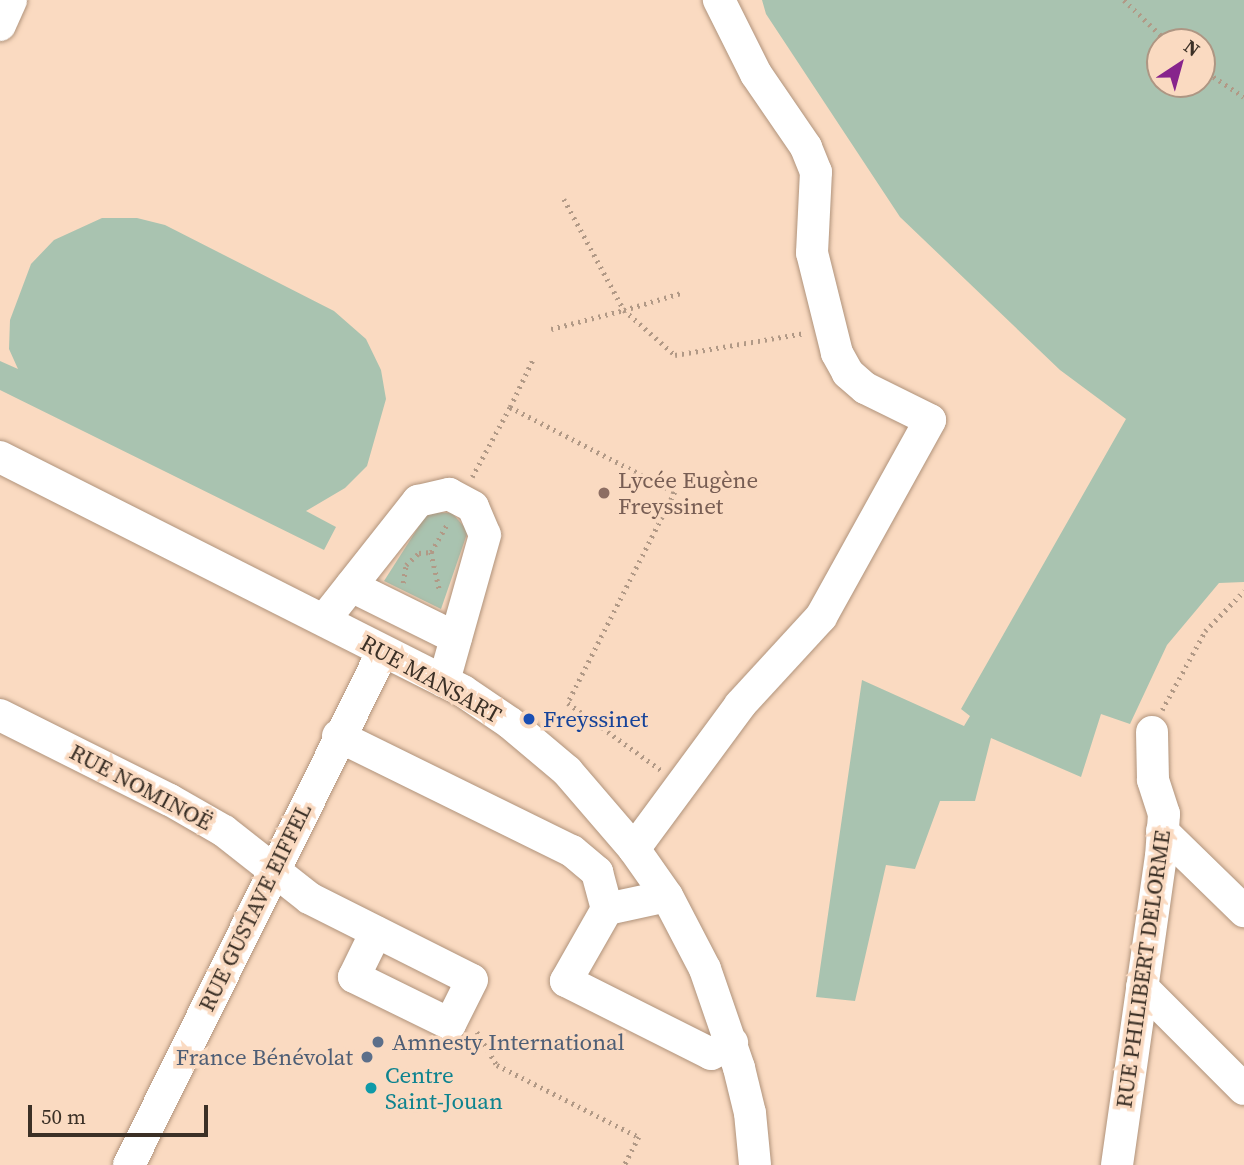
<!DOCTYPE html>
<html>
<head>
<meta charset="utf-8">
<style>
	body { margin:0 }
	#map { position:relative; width:1244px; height:1165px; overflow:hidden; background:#fadac1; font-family:"Source Serif 4",serif }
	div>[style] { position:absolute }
	.green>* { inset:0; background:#a9c3b0 }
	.path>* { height:4.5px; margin-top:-2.25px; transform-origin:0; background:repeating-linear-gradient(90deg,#b19986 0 2px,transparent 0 7px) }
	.roads { filter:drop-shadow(0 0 2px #b0937b) drop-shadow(0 0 2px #b0937b) }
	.minor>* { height:32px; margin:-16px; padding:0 16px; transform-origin:16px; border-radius:16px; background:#fff }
	.dots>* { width:19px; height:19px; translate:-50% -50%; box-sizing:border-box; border:4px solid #fadac1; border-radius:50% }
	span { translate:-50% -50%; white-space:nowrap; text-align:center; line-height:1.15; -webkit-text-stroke:7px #fadac1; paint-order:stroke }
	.education-label { font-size:23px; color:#785e54 }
	.left { translate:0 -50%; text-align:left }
	.street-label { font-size:23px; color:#3b3026 }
	.transit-label { font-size:23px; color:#164399 }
	.service-label { font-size:23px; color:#4e5e75 }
	.right { translate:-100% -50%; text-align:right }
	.culture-label { font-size:23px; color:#0d838f }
	.north { position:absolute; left:1146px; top:28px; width:70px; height:70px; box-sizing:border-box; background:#fadac1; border:2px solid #ae9683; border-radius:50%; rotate:36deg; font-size:19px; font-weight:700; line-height:28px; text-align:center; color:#3b3026 }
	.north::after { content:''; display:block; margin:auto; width:24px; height:32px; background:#87248c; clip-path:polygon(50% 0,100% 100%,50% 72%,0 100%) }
	.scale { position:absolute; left:28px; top:1105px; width:180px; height:32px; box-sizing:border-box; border:4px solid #3b3026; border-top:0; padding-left:9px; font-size:21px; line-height:24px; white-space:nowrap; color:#3b3026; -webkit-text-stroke:5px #fadac1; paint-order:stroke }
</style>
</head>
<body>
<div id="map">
	<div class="green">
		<div style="clip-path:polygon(evenodd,762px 0,1244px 0,1244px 582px,1219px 583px,1167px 645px,1130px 724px,1101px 714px,1081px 777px,991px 738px,975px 801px,940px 801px,915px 869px,886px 865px,855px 1001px,816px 997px,862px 680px,964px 726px,970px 716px,961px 709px,1126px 419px,1060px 370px,900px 217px,766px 14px,762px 0,1160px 42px,1202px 42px,1202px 84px,1160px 84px,1160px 42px)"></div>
		<div style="clip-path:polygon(102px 218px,137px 218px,165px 225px,334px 311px,366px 339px,381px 370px,386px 399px,367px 466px,345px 488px,306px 511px,336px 527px,324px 550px,0 390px,0 361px,18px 369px,9px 349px,10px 320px,31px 264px,54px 240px)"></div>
		<div style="clip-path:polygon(428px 512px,452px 513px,468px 531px,441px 609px,384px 581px)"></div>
	</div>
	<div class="path">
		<div style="left:1124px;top:0;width:61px;rotate:43.7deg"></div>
		<div style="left:1202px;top:69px;width:50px;rotate:33.7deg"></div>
		<div style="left:564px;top:199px;width:126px;rotate:61.6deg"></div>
		<div style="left:624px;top:310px;width:59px;rotate:-16.6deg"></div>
		<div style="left:551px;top:329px;width:75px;rotate:-14.6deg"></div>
		<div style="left:624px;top:310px;width:68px;rotate:41.4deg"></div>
		<div style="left:675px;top:355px;width:132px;rotate:-9.6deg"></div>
		<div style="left:510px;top:407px;width:53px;rotate:-64.4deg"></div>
		<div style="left:472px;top:477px;width:80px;rotate:-61.5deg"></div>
		<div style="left:510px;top:407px;width:186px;rotate:27.3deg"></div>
		<div style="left:675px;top:492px;width:237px;rotate:116.9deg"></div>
		<div style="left:568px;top:703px;width:115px;rotate:35.8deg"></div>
		<div style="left:431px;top:552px;width:41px;rotate:77.3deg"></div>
		<div style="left:403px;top:583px;width:18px;rotate:-81deg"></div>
		<div style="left:406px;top:565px;width:18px;rotate:-43deg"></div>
		<div style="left:419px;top:553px;width:12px;rotate:-5deg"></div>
		<div style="left:431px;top:552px;width:34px;rotate:-60deg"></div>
		<div style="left:1162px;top:710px;width:90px;rotate:-61.4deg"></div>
		<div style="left:1205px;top:631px;width:56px;rotate:-45.7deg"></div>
		<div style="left:477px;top:1032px;width:39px;rotate:59deg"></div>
		<div style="left:497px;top:1065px;width:159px;rotate:26.9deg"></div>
		<div style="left:639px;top:1137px;width:31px;rotate:117deg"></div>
	</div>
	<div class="roads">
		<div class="minor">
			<div style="left:0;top:25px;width:27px;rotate:-66deg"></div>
			<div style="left:0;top:457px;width:519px;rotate:26.81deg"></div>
			<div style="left:463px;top:691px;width:57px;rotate:34.2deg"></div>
			<div style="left:510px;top:723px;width:75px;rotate:40.1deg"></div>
			<div style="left:567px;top:771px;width:103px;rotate:49.3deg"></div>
			<div style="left:634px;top:849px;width:57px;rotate:54.9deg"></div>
			<div style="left:667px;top:896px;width:82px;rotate:62.5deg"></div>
			<div style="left:705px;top:969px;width:105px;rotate:71deg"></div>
			<div style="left:739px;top:1068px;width:46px;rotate:76.3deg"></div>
			<div style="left:750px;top:1113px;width:52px;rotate:84.5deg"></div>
			<div style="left:351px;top:586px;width:117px;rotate:26.3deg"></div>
			<div style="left:324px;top:620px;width:152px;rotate:-51.7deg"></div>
			<div style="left:418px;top:501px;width:32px;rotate:-13deg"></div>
			<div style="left:449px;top:494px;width:27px;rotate:28deg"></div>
			<div style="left:473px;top:507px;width:30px;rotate:67deg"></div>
			<div style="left:485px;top:535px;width:152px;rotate:105.7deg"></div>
			<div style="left:0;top:715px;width:190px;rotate:26.6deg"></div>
			<div style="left:170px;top:800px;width:62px;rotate:29.9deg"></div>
			<div style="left:224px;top:831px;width:108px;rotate:38.2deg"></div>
			<div style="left:309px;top:898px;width:182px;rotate:26.7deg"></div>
			<div style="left:472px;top:980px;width:49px;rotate:116.6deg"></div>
			<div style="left:450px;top:1024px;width:107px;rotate:-153.9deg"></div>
			<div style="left:354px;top:977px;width:50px;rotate:-63.9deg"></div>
			<div style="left:338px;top:736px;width:261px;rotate:26.2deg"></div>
			<div style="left:572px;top:851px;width:33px;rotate:40deg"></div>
			<div style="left:597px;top:872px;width:38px;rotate:75deg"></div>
			<div style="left:607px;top:909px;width:83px;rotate:119.7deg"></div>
			<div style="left:566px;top:981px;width:162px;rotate:26.7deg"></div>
			<div style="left:711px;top:1054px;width:24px;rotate:-28deg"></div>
			<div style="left:1162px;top:831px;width:115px;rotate:44.3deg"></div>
			<div style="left:634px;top:849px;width:179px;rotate:-53.6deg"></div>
			<div style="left:740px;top:705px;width:120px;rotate:-47.4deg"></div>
			<div style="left:821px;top:617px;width:225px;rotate:-61deg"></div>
			<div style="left:930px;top:420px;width:72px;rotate:-153.8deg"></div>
			<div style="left:865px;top:388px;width:23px;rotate:-139deg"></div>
			<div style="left:848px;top:373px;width:23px;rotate:-119deg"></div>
			<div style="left:837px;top:353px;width:103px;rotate:-104deg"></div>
			<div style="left:812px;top:253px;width:81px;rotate:-87.2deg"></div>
			<div style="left:816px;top:172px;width:27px;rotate:-112deg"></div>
			<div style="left:806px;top:147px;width:88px;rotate:-124.4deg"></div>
			<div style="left:756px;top:74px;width:83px;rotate:-116.6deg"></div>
			<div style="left:607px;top:909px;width:61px;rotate:-12.2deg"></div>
			<div style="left:1142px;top:987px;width:144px;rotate:45deg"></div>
			<div style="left:129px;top:1165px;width:573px;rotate:-63.7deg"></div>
			<div style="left:1117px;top:1165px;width:311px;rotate:-81.9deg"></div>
			<div style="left:1161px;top:857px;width:43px;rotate:-86deg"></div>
			<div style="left:1164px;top:814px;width:36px;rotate:-108deg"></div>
			<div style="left:1153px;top:780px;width:48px;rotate:-91.2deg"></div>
		</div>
	</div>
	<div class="dots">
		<div style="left:604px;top:493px;background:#8d6e63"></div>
		<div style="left:529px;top:719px;background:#1a4fb4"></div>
		<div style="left:378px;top:1042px;background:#5c6f8a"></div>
		<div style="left:367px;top:1057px;background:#5c6f8a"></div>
		<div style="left:371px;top:1088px;background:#0f9aa8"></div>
	</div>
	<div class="education-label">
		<span class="left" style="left:618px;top:493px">Lycée Eugène<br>Freyssinet</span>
	</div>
	<div class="street-label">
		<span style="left:431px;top:679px;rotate:29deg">RUE MANSART</span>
		<span style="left:141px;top:787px;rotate:28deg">RUE NOMINOË</span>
		<span style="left:255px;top:907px;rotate:-64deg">RUE GUSTAVE EIFFEL</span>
		<span style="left:1143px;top:969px;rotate:-82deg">RUE PHILIBERT DELORME</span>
	</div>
	<div class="transit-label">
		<span class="left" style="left:543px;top:719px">Freyssinet</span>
	</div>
	<div class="service-label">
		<span class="left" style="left:392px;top:1042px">Amnesty International</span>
		<span class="right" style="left:353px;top:1057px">France Bénévolat</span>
	</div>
	<div class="culture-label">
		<span class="left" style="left:385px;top:1088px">Centre<br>Saint-Jouan</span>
	</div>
	<div class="north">N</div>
	<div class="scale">50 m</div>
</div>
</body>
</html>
